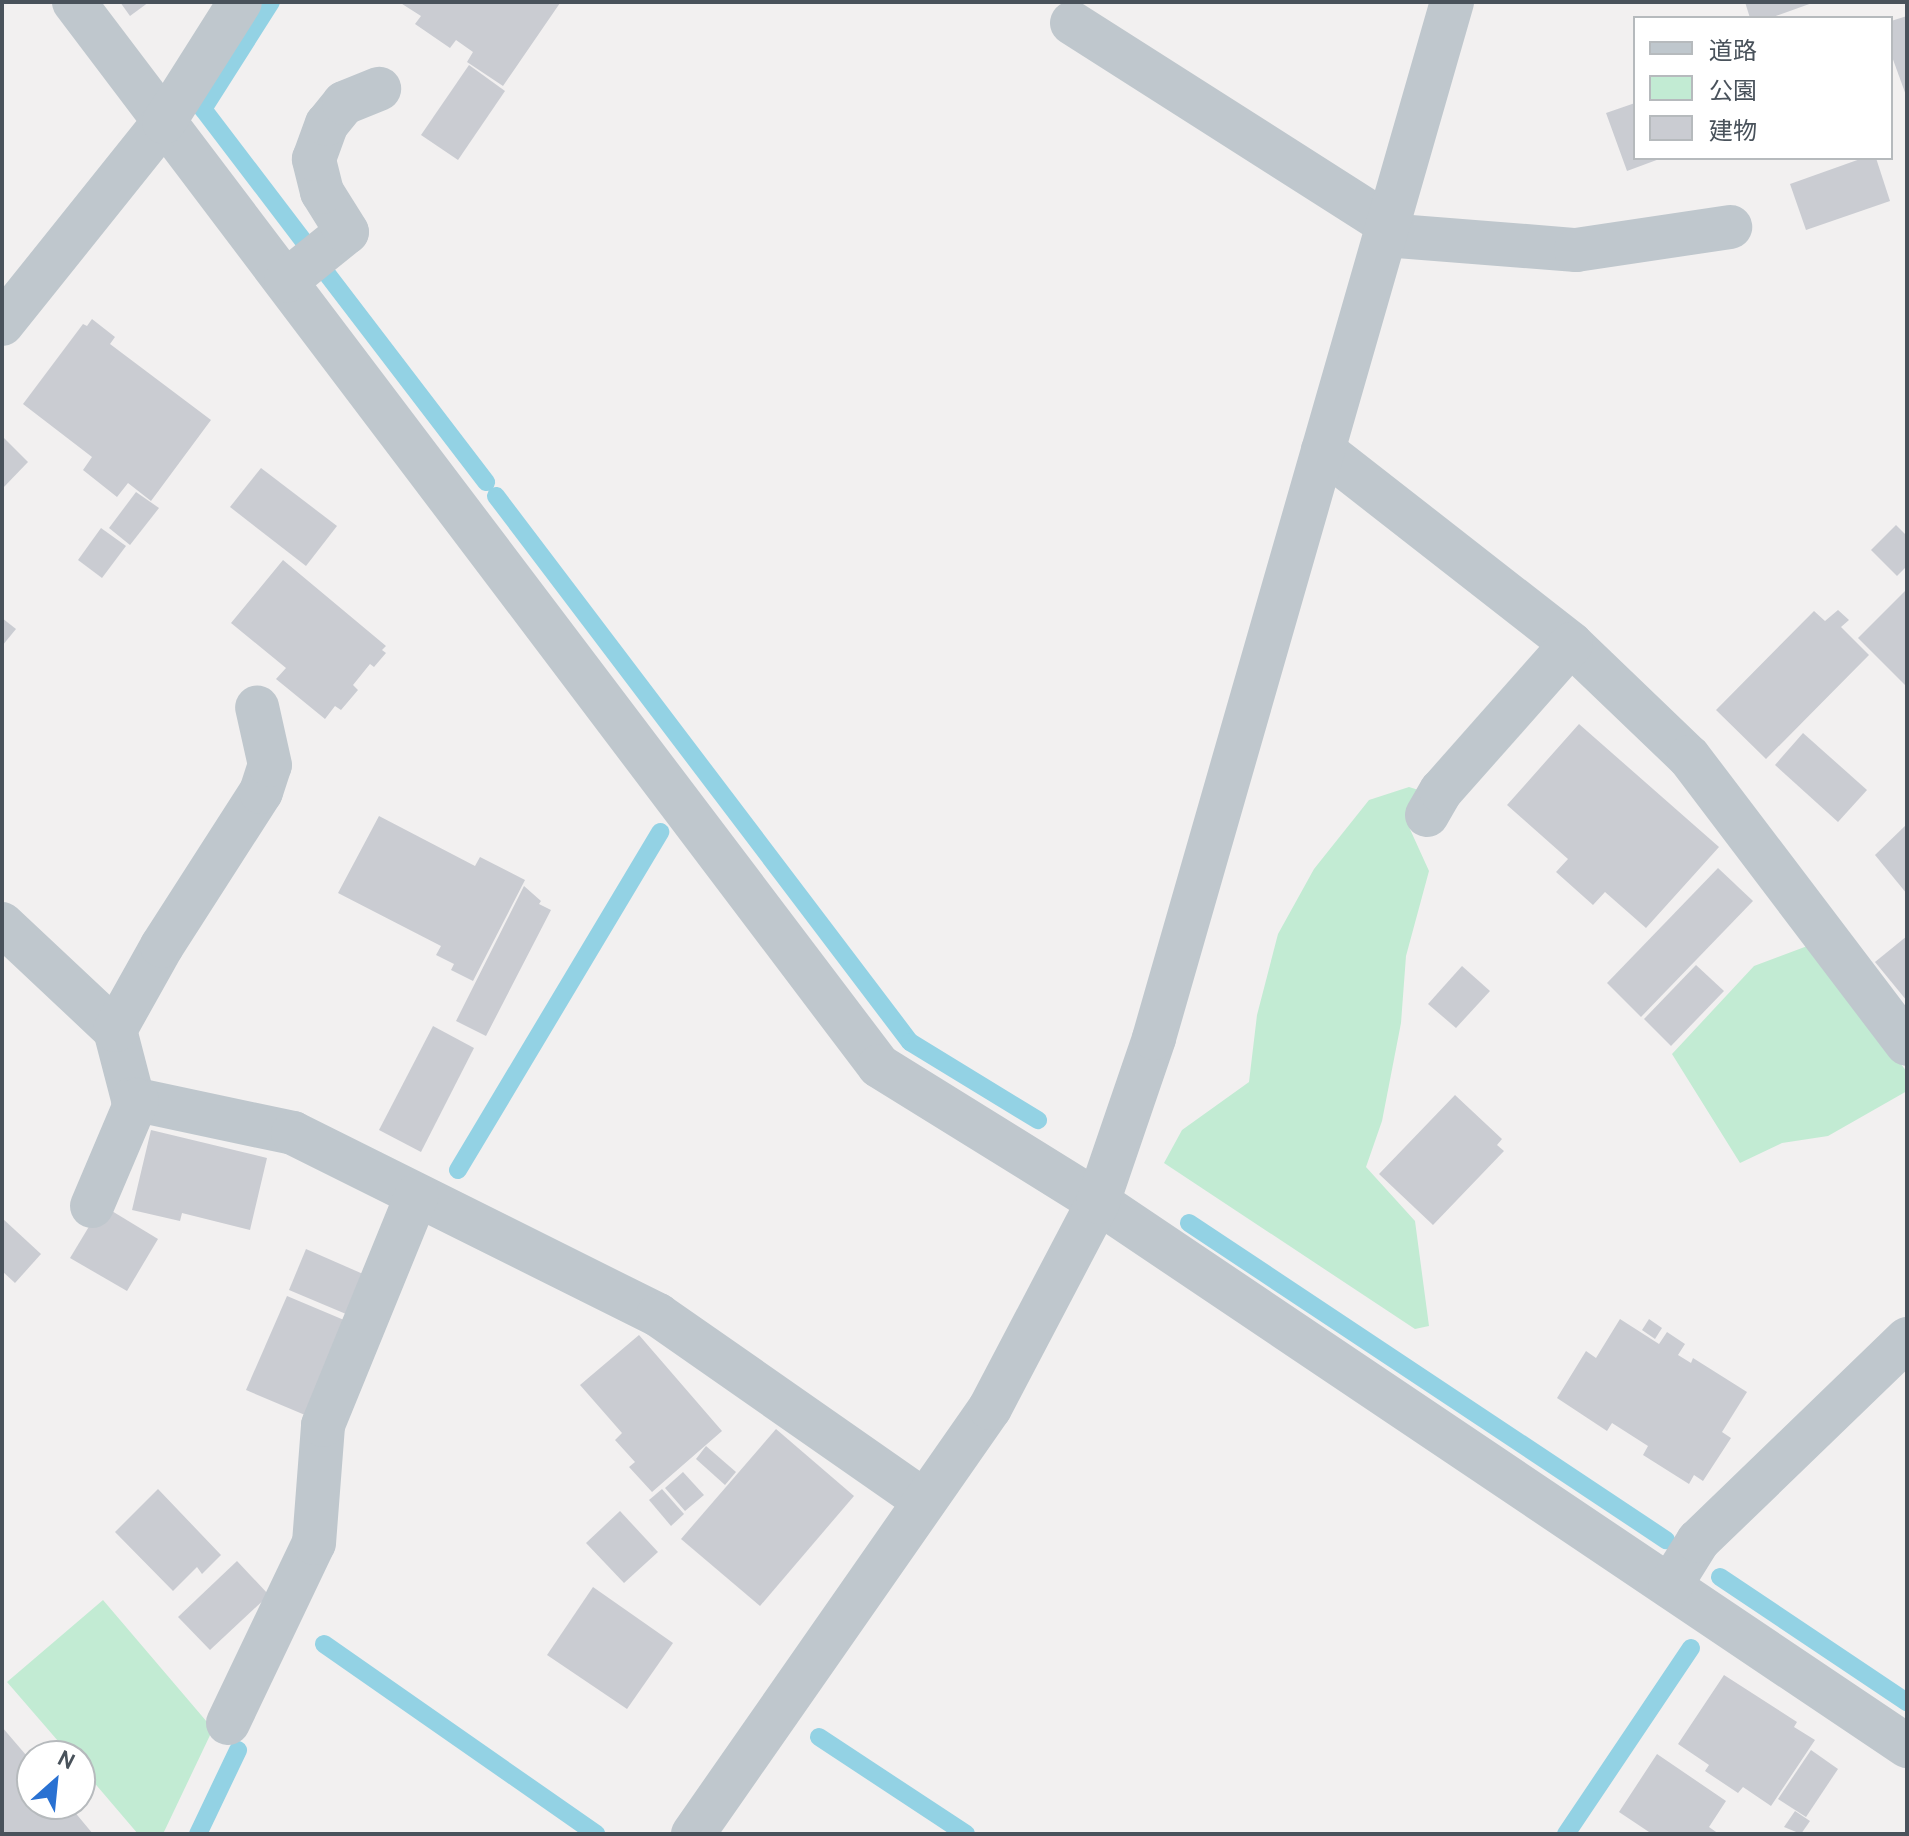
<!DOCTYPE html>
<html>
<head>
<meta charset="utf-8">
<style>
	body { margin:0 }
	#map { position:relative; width:1909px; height:1836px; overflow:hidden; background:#f2f0f0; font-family:Cabin,"Noto Sans JP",sans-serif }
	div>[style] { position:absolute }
	.green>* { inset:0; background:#c2ebd3 }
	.stream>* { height:18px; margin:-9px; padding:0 9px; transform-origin:9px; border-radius:9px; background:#93d2e4 }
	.building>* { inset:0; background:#caccd2 }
	.minor>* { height:44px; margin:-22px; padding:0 22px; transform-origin:22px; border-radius:22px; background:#bfc7cd }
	span { translate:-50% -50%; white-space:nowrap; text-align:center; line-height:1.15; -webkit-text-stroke:8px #fff; paint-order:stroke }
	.frame { position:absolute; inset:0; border:4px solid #49525b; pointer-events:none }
	.legend { position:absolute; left:1633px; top:16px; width:260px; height:144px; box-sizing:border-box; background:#fff; border:2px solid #b6babd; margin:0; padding:10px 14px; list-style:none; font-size:24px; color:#49525b }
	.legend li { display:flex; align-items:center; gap:16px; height:40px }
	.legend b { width:40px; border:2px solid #b6babd }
	.north { position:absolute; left:16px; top:1740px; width:80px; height:80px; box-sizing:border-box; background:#fff; border:2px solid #b6babd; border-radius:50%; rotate:27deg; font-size:22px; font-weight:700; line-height:32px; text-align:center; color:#49525b }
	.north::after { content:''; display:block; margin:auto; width:28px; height:36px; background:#2971d2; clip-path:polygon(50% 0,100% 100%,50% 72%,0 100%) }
</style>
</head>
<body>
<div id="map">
	<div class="green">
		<div style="clip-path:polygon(1409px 787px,1425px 792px,1409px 827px,1429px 871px,1406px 956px,1401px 1023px,1382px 1121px,1366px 1167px,1415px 1221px,1429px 1326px,1415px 1329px,1164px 1163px,1182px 1130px,1249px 1082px,1257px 1015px,1278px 934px,1314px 869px,1369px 800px)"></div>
		<div style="clip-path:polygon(1810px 945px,1907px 1072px,1907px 1091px,1828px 1136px,1782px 1143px,1740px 1163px,1672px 1054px,1754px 966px)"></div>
		<div style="clip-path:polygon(103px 1600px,213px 1729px,163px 1834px,138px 1834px,80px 1766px,80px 1756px,71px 1756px,7px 1682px)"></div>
	</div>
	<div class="stream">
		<div style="left:271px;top:2px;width:127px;rotate:122.4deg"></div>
		<div style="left:203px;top:109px;width:175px;rotate:52.7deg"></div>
		<div style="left:324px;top:270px;width:267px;rotate:52.6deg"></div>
		<div style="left:496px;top:496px;width:685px;rotate:52.83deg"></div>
		<div style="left:910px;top:1042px;width:150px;rotate:31.4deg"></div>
		<div style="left:458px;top:1170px;width:394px;rotate:-59.1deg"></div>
		<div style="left:1189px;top:1223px;width:573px;rotate:33.61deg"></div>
		<div style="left:1720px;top:1577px;width:225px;rotate:33.8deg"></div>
		<div style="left:324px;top:1644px;width:332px;rotate:34.9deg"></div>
		<div style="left:819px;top:1737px;width:176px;rotate:33.4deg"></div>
		<div style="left:198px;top:1834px;width:93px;rotate:-64.5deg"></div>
		<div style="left:1566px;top:1834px;width:224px;rotate:-56.1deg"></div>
	</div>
	<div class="building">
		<div style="clip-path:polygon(120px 2px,149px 2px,130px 16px)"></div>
		<div style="clip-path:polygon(399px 2px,558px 2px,560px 3px,503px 86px,467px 62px,473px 52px,456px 40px,450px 48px,415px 24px,421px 16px)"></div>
		<div style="clip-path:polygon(1745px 2px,1815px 2px,1770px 18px,1750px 18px)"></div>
		<div style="clip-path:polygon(1907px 16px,1907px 98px,1891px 54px,1891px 21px)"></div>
		<div style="clip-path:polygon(469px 65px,505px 91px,458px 160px,421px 135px)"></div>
		<div style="clip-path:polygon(1635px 103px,1635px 158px,1662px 158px,1627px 171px,1606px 113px)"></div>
		<div style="clip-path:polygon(1863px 158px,1876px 158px,1890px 201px,1806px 230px,1790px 184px)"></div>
		<div style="clip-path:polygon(92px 319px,115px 337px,110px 344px,211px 420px,151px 501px,128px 483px,117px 497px,83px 470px,92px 457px,23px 404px,83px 324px,87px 326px)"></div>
		<div style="clip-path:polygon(2px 436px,28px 462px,2px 489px)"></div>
		<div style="clip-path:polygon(261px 468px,337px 526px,306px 566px,230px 507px)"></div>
		<div style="clip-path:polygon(136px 492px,159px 508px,130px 545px,109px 528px)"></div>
		<div style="clip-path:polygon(1896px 525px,1907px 536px,1907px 566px,1897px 576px,1871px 550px)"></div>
		<div style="clip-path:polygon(101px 528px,126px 546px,102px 578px,78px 560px)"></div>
		<div style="clip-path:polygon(283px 560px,386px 646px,382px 650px,386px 653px,374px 667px,370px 664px,353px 685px,358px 690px,341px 710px,335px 706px,325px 719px,276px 679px,286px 668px,231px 623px)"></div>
		<div style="clip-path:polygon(1907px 589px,1907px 687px,1858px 638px)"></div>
		<div style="clip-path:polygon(1838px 610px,1849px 620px,1841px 627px,1869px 655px,1766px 759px,1716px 710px,1814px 611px,1825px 621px)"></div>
		<div style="clip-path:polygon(2px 618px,16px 629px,2px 646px)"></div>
		<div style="clip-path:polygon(1579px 724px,1719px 847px,1646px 928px,1605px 892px,1593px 905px,1556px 872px,1568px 859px,1507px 805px)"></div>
		<div style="clip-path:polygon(1803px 733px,1867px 790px,1838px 822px,1775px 765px)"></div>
		<div style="clip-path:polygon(379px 816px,475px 866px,480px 857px,525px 880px,473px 981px,451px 970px,454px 964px,436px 955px,441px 946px,338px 893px)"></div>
		<div style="clip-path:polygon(1907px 824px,1907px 894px,1875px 855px)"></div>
		<div style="clip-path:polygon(1718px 868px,1753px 901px,1641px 1017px,1607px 983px)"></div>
		<div style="clip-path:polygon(524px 886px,541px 901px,539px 904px,551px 910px,486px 1036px,456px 1021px)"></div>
		<div style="clip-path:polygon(1907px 936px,1907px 1001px,1875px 962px)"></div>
		<div style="clip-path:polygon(1696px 965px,1724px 991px,1671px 1046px,1644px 1019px)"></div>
		<div style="clip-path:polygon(1462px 966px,1490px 991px,1456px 1028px,1428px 1004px)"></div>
		<div style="clip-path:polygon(433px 1026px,474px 1048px,421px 1152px,379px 1130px)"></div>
		<div style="clip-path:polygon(1455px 1095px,1502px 1139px,1497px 1145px,1504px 1151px,1433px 1225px,1379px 1174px)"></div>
		<div style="clip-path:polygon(151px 1130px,267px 1158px,250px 1230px,182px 1213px,180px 1221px,132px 1210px)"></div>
		<div style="clip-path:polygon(102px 1205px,158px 1239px,127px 1291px,70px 1258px)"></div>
		<div style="clip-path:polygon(2px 1218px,41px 1254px,15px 1283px,2px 1271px)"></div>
		<div style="clip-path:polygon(306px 1249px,363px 1274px,346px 1314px,289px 1290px)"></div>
		<div style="clip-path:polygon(287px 1296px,344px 1320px,305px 1415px,246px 1390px)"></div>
		<div style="clip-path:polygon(1620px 1319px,1659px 1344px,1667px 1332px,1685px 1344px,1678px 1355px,1691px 1363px,1693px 1358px,1747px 1392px,1722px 1432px,1731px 1438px,1703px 1481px,1694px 1475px,1689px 1484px,1643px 1455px,1648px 1446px,1612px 1423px,1607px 1431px,1557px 1398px,1586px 1351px,1596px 1358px)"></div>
		<div style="clip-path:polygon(1649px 1319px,1662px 1328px,1655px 1339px,1642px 1330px)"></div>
		<div style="clip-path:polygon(639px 1335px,722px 1431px,652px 1492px,629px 1467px,635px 1462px,615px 1440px,622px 1433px,580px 1385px)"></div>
		<div style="clip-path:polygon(776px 1429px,854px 1496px,760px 1606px,681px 1539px)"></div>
		<div style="clip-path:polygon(706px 1446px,736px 1472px,725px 1485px,696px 1459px)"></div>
		<div style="clip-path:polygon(683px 1472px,704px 1495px,685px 1511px,665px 1488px)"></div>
		<div style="clip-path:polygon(158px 1489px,221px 1555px,202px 1574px,197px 1567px,173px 1591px,115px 1532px)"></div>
		<div style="clip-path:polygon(662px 1489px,684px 1514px,671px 1526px,649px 1500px)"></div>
		<div style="clip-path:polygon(620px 1511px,658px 1552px,624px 1583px,586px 1543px)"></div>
		<div style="clip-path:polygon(237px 1561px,269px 1595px,210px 1650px,178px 1617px)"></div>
		<div style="clip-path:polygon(593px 1587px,673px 1643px,627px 1709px,547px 1655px)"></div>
		<div style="clip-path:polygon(1724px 1675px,1797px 1722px,1794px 1727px,1815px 1740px,1771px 1806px,1743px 1787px,1738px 1793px,1705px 1771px,1709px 1765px,1678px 1744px)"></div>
		<div style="clip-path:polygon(2px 1727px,32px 1762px,32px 1804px,68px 1804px,93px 1834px,2px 1834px)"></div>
		<div style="clip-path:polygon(1811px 1750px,1838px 1769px,1806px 1817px,1778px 1799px)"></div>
		<div style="clip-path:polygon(1657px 1754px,1726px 1801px,1709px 1827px,1719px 1834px,1652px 1834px,1619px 1812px)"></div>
		<div style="clip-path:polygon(1795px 1811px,1810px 1821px,1801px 1834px,1784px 1827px)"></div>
	</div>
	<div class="minor">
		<div style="left:74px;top:2px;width:1334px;rotate:52.89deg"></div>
		<div style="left:879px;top:1066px;width:258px;rotate:31.8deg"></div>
		<div style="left:1098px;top:1202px;width:975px;rotate:33.92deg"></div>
		<div style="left:1072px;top:23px;width:375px;rotate:32.5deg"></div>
		<div style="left:1385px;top:235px;width:192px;rotate:4.5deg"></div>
		<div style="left:1576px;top:250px;width:156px;rotate:-8.5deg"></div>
		<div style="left:286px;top:281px;width:78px;rotate:-38.8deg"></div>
		<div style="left:347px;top:232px;width:47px;rotate:-122deg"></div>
		<div style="left:322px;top:192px;width:34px;rotate:-104deg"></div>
		<div style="left:314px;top:159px;width:37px;rotate:-70deg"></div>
		<div style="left:327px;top:124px;width:27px;rotate:-51deg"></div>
		<div style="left:344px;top:103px;width:38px;rotate:-22deg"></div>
		<div style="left:2px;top:324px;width:259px;rotate:-51.3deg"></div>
		<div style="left:164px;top:122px;width:142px;rotate:-57.7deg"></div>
		<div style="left:1323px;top:450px;width:315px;rotate:38deg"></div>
		<div style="left:1571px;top:644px;width:163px;rotate:43.8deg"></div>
		<div style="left:1689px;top:757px;width:360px;rotate:52.8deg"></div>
		<div style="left:1427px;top:815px;width:28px;rotate:-60deg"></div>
		<div style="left:1441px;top:791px;width:196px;rotate:-48.5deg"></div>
		<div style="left:2px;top:924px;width:155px;rotate:43.2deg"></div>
		<div style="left:115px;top:1030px;width:71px;rotate:75.4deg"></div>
		<div style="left:133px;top:1099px;width:164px;rotate:12deg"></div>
		<div style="left:293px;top:1133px;width:408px;rotate:26.5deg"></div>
		<div style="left:658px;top:1315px;width:325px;rotate:34.9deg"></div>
		<div style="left:115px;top:1030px;width:96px;rotate:-60.8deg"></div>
		<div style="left:162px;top:946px;width:183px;rotate:-57.3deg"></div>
		<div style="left:261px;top:792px;width:28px;rotate:-72deg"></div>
		<div style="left:270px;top:765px;width:59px;rotate:-102.6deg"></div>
		<div style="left:92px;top:1206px;width:115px;rotate:-67deg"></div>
		<div style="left:1670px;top:1586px;width:53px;rotate:-58.1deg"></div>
		<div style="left:1698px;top:1541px;width:291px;rotate:-44deg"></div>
		<div style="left:228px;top:1723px;width:199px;rotate:-64.5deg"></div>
		<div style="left:314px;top:1543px;width:118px;rotate:-85.6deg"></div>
		<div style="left:323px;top:1425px;width:248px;rotate:-67.8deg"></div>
		<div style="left:693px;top:1834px;width:519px;rotate:-55.12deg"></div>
		<div style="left:990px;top:1408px;width:233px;rotate:-62.3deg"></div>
		<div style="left:1098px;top:1202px;width:173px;rotate:-71.1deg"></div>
		<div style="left:1154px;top:1038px;width:1078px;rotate:-73.95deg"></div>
	</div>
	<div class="frame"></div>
	<ul class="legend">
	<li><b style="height:10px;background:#bfc7cd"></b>道路</li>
	<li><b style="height:22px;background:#c2ebd3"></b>公園</li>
	<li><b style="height:22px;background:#caccd2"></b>建物</li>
	</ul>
	<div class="north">N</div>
</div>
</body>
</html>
